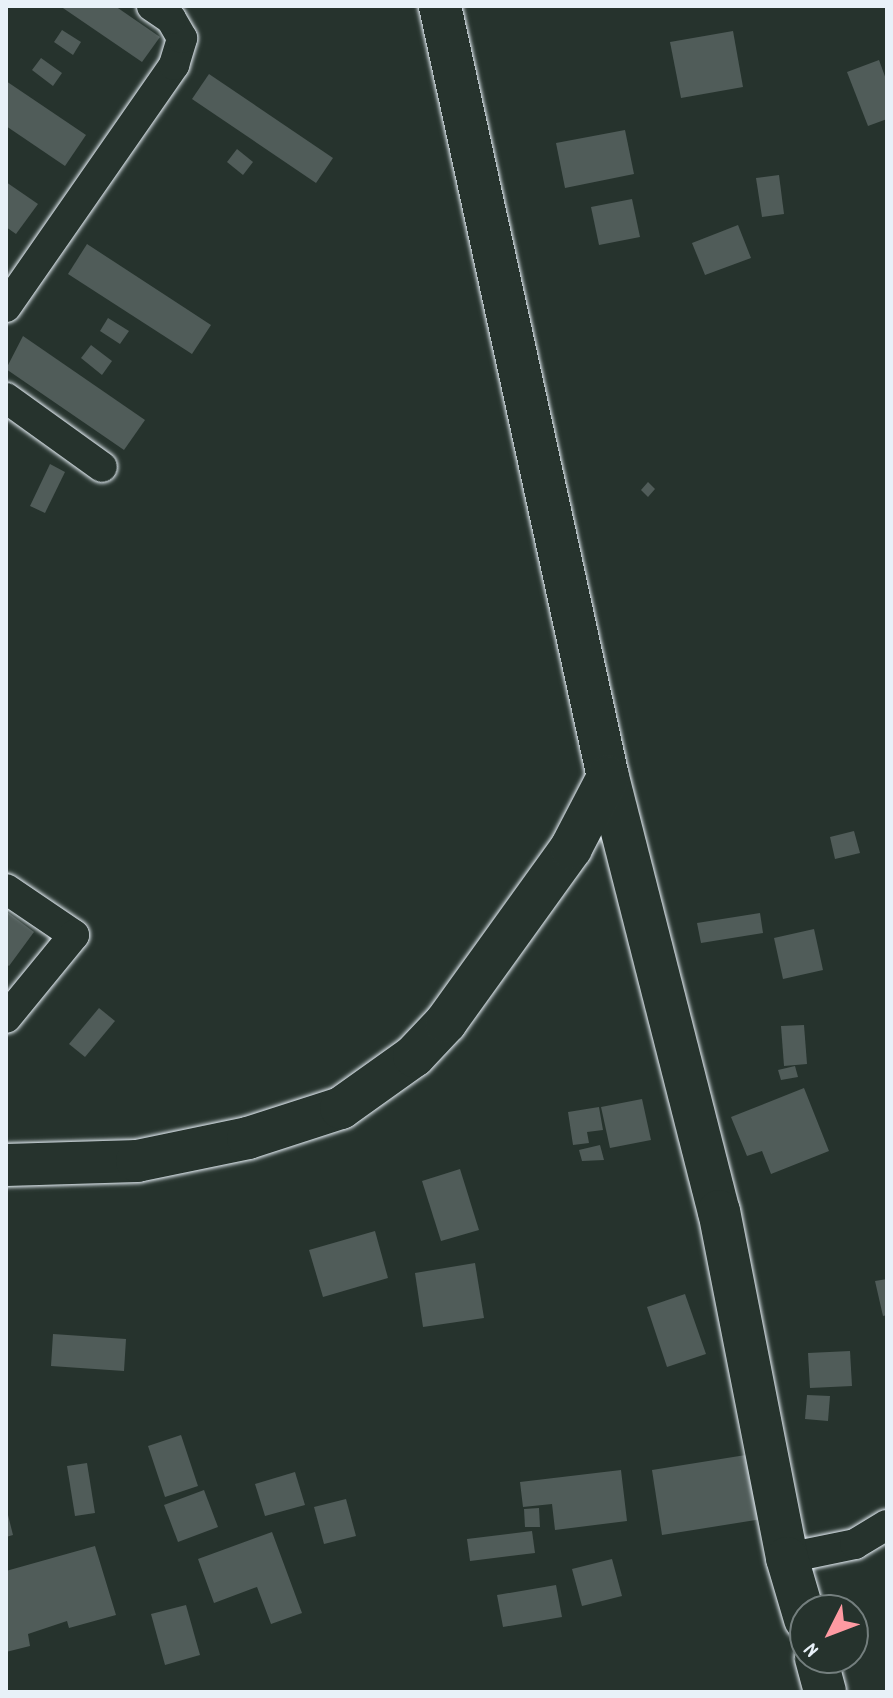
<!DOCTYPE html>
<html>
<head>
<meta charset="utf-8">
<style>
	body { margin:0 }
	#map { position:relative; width:893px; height:1698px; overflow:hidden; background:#26332d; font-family:Dekko,sans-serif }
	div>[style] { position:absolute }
	.building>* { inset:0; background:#505c59 }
	.roads { filter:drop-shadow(0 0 2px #e8f1f8) drop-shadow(0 0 2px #e8f1f8) }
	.street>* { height:30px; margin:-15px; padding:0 15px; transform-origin:15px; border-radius:15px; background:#26332d }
	.secondary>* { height:42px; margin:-21px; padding:0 21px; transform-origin:21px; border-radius:21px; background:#26332d }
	span { translate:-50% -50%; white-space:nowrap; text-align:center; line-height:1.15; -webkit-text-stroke:7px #26332d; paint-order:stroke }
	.frame { position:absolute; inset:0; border:8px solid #e8f1f8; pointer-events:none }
	.north { position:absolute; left:789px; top:1594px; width:80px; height:80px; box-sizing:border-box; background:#26332d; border:2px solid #747f7e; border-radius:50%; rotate:228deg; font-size:22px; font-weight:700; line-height:32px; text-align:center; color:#e8f1f8 }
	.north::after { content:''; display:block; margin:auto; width:28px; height:36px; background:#ff9aa2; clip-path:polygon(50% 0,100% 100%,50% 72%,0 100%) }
</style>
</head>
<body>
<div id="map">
	<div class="building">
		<div style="clip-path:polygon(60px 6px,115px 6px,160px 37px,142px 62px)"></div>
		<div style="clip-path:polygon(62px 30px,81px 42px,73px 55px,54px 42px)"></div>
		<div style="clip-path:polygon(733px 31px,743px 87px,681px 98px,670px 42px)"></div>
		<div style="clip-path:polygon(41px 58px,62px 73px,53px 86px,32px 70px)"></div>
		<div style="clip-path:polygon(879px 60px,887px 82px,887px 119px,868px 126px,847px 72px)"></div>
		<div style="clip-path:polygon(209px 74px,333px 158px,316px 183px,192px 99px)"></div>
		<div style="clip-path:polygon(6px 81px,86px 135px,65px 166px,6px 126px)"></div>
		<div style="clip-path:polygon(625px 130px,634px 174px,565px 188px,556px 143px)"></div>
		<div style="clip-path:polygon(237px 149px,253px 162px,243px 175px,227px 162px)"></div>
		<div style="clip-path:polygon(779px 175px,784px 214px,762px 217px,756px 178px)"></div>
		<div style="clip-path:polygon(6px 182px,38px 204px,16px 234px,6px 227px)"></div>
		<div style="clip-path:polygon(632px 199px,640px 237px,599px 245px,591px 207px)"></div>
		<div style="clip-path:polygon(738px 225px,751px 258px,705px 275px,692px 243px)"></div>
		<div style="clip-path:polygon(87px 244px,211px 325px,192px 354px,68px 274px)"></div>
		<div style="clip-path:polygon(108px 318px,129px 331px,120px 344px,100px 331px)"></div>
		<div style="clip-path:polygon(23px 336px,145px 420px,124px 450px,6px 369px)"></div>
		<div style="clip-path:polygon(91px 345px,112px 361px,102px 375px,81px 358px)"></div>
		<div style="clip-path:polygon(50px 464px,65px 472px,45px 513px,30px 506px)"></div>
		<div style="clip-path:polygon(648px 482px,655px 489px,648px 497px,641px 490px)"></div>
		<div style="clip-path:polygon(854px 831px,860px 853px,835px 859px,830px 837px)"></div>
		<div style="clip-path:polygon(6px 911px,34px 932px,9px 966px,6px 964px)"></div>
		<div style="clip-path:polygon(760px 913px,763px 933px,701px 943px,697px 923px)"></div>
		<div style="clip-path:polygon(814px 929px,823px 970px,783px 979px,774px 938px)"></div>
		<div style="clip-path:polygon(99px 1008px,115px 1021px,85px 1057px,69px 1044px)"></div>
		<div style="clip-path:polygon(804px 1025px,807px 1064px,784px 1066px,781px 1026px)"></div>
		<div style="clip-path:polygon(795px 1066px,798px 1077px,781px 1080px,778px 1070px)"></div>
		<div style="clip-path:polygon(804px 1088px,829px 1151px,771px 1174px,762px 1151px,747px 1156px,731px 1117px)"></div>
		<div style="clip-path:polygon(642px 1099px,651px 1140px,610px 1148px,601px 1107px)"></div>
		<div style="clip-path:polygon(599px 1107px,603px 1130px,587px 1132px,589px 1143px,573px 1145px,568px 1112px)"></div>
		<div style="clip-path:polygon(600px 1145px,604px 1160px,582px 1161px,579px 1150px)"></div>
		<div style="clip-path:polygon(460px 1169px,479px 1230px,441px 1241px,422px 1181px)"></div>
		<div style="clip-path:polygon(375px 1231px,388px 1278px,323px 1297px,309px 1250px)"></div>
		<div style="clip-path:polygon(475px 1263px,484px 1318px,423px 1327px,415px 1273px)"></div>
		<div style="clip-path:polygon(887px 1279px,887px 1315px,883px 1316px,875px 1281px)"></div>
		<div style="clip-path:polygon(685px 1294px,706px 1354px,667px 1367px,647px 1307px)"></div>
		<div style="clip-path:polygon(53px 1334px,126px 1339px,124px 1371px,51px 1366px)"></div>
		<div style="clip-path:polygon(850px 1351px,852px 1386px,810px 1388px,808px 1353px)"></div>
		<div style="clip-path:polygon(807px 1395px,830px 1396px,828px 1421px,805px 1419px)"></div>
		<div style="clip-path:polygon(181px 1435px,198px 1486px,165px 1497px,148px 1446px)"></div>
		<div style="clip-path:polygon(752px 1454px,762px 1519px,662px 1535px,652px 1470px)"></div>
		<div style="clip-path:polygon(87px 1463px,95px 1513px,75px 1516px,67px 1466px)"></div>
		<div style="clip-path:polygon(621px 1470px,627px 1521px,555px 1530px,552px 1504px,523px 1507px,520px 1482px)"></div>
		<div style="clip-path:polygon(295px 1472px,305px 1505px,265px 1516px,255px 1484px)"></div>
		<div style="clip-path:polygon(204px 1490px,218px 1527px,178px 1542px,164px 1505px)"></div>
		<div style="clip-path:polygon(346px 1499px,356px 1536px,324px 1544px,314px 1507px)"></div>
		<div style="clip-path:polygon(6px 1507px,13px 1535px,6px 1537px)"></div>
		<div style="clip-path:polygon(539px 1508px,540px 1527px,525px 1527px,524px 1509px)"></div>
		<div style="clip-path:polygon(532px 1531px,535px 1553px,470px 1561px,467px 1539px)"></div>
		<div style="clip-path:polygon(272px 1532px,302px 1613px,271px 1624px,257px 1587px,214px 1603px,198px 1559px)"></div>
		<div style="clip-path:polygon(95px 1546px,116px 1615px,69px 1628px,67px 1621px,28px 1634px,30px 1646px,6px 1652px,6px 1571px)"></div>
		<div style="clip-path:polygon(612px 1559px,622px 1596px,582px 1606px,572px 1569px)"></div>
		<div style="clip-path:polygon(556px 1585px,562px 1617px,503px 1627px,497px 1595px)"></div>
		<div style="clip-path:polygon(186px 1605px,200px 1655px,165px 1665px,151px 1614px)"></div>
	</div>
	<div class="roads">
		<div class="street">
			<div style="left:6px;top:307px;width:295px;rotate:-55.2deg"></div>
			<div style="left:174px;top:65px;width:28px;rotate:-73deg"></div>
			<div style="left:182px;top:38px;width:22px;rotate:-120deg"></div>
			<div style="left:171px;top:19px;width:23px;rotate:-146deg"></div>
			<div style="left:6px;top:398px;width:118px;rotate:35.7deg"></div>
			<div style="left:6px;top:889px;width:82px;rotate:34.1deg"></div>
			<div style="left:74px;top:935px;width:107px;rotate:129.3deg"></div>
			<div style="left:787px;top:1558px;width:69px;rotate:-11.6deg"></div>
			<div style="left:855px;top:1544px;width:37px;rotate:-31deg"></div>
		</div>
		<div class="secondary">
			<div style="left:440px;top:6px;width:789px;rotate:77.71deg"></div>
			<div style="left:608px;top:777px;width:448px;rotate:75.7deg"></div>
			<div style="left:719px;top:1211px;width:354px;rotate:78.9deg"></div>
			<div style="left:787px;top:1558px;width:64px;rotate:73.6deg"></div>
			<div style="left:6px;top:1165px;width:131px;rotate:-1.7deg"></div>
			<div style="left:137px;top:1161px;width:113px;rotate:-11.7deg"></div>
			<div style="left:248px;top:1138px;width:98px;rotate:-17.9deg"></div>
			<div style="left:341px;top:1108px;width:90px;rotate:-35.5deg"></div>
			<div style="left:414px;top:1056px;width:47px;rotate:-46.7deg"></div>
			<div style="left:446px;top:1022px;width:214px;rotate:-54.3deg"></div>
			<div style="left:571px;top:848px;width:80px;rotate:-62.5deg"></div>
			<div style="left:816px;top:1658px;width:35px;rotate:75deg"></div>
		</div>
	</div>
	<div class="frame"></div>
	<div class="north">N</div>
</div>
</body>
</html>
